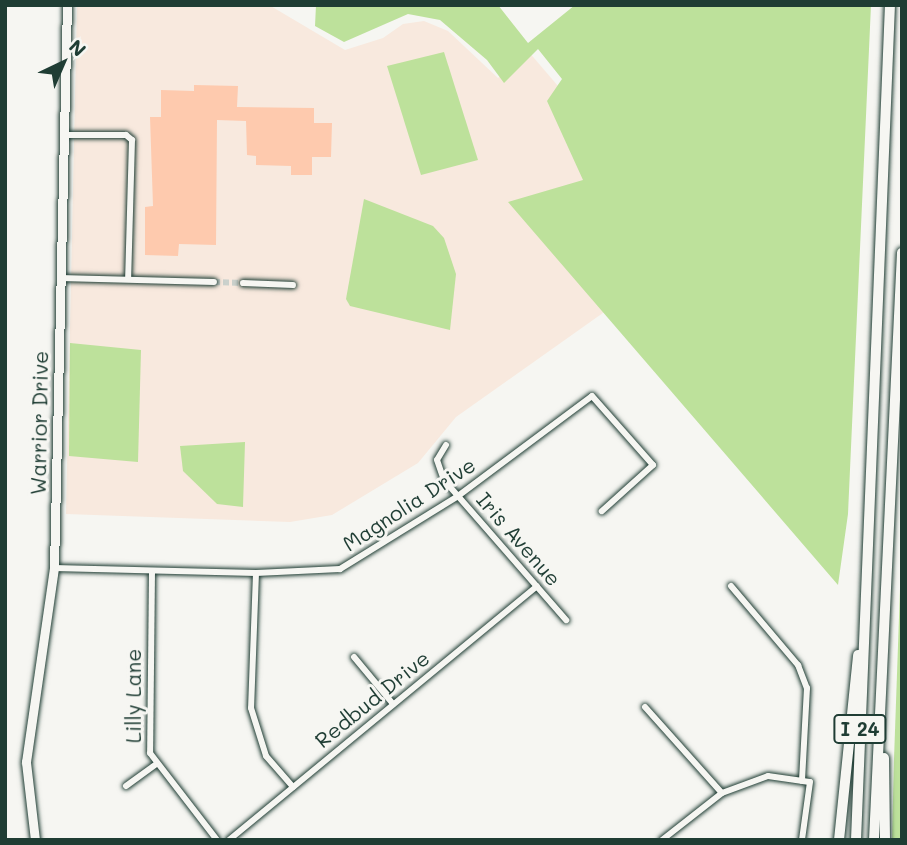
<!DOCTYPE html>
<html>
<head>
<meta charset="utf-8">
<style>
	body { margin:0 }
	#map { position:relative; width:907px; height:845px; overflow:hidden; background:#f6f6f2; font-family:Mali,sans-serif }
	div>[style] { position:absolute }
	.built>* { inset:0; background:#f8e9de }
	.green>* { inset:0; background:#bde19b }
	.building>* { inset:0; background:#fecaae }
	.street-tunnel>* { height:6px; margin-top:-3px; transform-origin:0; background:repeating-linear-gradient(90deg,#cbd1cc 0 6px,transparent 0 9px) }
	.roads { filter:drop-shadow(0 0 2px #1f3d34) drop-shadow(0 0 2px #1f3d34) }
	.street>* { height:6px; margin:-3px; padding:0 3px; transform-origin:3px; border-radius:3px; background:#f6f6f2 }
	.secondary>* { height:9px; margin:-4.5px; padding:0 4.5px; transform-origin:4.5px; border-radius:4.5px; background:#f6f6f2 }
	.highway>* { height:10px; margin:-5px; padding:0 5px; transform-origin:5px; border-radius:5px; background:#f6f6f2 }
	span { translate:-50% -50%; white-space:nowrap; text-align:center; line-height:1.15; -webkit-text-stroke:6px #f6f6f2; paint-order:stroke }
	.shield-label span { padding:2px 5px; background:#f6f6f2; border:2px solid; border-radius:5px; -webkit-text-stroke-width:0 }
	.shield-label { font-size:19px; color:#1f3d34; font-weight:700 }
	.street-label { font-size:21px; color:#1f3d34 }
	.frame { position:absolute; inset:0; border:7px solid #1f3d34; pointer-events:none }
	.north { position:absolute; left:28px; top:28px; width:70px; height:70px; -webkit-text-stroke:5px #f6f6f2; paint-order:stroke; rotate:44deg; font-size:19px; font-weight:700; line-height:28px; text-align:center; color:#1f3d34 }
	.north::after { content:''; display:block; margin:auto; width:24px; height:32px; background:#1f3d34; clip-path:polygon(50% 0,100% 100%,50% 72%,0 100%) }
</style>
</head>
<body>
<div id="map">
	<div class="built">
		<div style="clip-path:polygon(77px 5px,269px 5px,345px 50px,383px 38px,403px 24px,424px 21px,448px 31px,498px 78px,528px 51px,696px 247px,456px 417px,418px 463px,332px 515px,290px 522px,66px 514px)"></div>
	</div>
	<div class="green">
		<div style="clip-path:polygon(316px 5px,498px 5px,528px 43px,575px 5px,871px 5px,848px 514px,838px 585px,508px 202px,583px 180px,547px 101px,562px 79px,538px 49px,504px 83px,487px 60px,440px 20px,408px 14px,344px 42px,315px 26px)"></div>
		<div style="clip-path:polygon(444px 52px,478px 160px,421px 175px,387px 66px)"></div>
		<div style="clip-path:polygon(364px 199px,433px 226px,444px 238px,456px 274px,450px 330px,350px 306px,346px 299px)"></div>
		<div style="clip-path:polygon(70px 343px,141px 350px,138px 462px,69px 456px)"></div>
		<div style="clip-path:polygon(245px 442px,243px 507px,217px 504px,183px 471px,180px 446px)"></div>
		<div style="clip-path:polygon(902px 532px,902px 840px,892px 840px,894px 759px)"></div>
	</div>
	<div class="building">
		<div style="clip-path:polygon(194px 85px,238px 86px,237px 107px,314px 108px,314px 123px,332px 123px,331px 157px,312px 157px,312px 175px,291px 175px,291px 166px,256px 165px,256px 156px,247px 155px,246px 121px,217px 120px,216px 245px,179px 244px,178px 256px,145px 255px,145px 207px,153px 206px,150px 117px,161px 117px,161px 90px,194px 91px)"></div>
	</div>
	<div class="street-tunnel">
		<div style="left:214px;top:282px;width:29px;rotate:2deg"></div>
	</div>
	<div class="roads">
		<div class="street">
			<div style="left:64px;top:135px;width:62px"></div>
			<div style="left:126px;top:135px;width:8px;rotate:40deg"></div>
			<div style="left:132px;top:140px;width:139px;rotate:91.6deg"></div>
			<div style="left:60px;top:278px;width:154px;rotate:1.5deg"></div>
			<div style="left:243px;top:283px;width:50px;rotate:2.3deg"></div>
			<div style="left:446px;top:445px;width:17px;rotate:121deg"></div>
			<div style="left:437px;top:460px;width:21px;rotate:71deg"></div>
			<div style="left:444px;top:480px;width:186px;rotate:48.9deg"></div>
			<div style="left:54px;top:568px;width:202px;rotate:1.4deg"></div>
			<div style="left:256px;top:573px;width:84px;rotate:-2.7deg"></div>
			<div style="left:340px;top:569px;width:139px;rotate:-31.7deg"></div>
			<div style="left:458px;top:496px;width:167px;rotate:-36.7deg"></div>
			<div style="left:592px;top:396px;width:92px;rotate:48.5deg"></div>
			<div style="left:653px;top:465px;width:69px;rotate:138deg"></div>
			<div style="left:152px;top:572px;width:181px;rotate:90.6deg"></div>
			<div style="left:150px;top:753px;width:110px;rotate:52.4deg"></div>
			<div style="left:256px;top:573px;width:135px;rotate:92.1deg"></div>
			<div style="left:251px;top:708px;width:50px;rotate:72.6deg"></div>
			<div style="left:266px;top:756px;width:41px;rotate:48.9deg"></div>
			<div style="left:731px;top:586px;width:104px;rotate:49.7deg"></div>
			<div style="left:798px;top:665px;width:25px;rotate:69deg"></div>
			<div style="left:807px;top:688px;width:93px;rotate:93.1deg"></div>
			<div style="left:354px;top:657px;width:61px;rotate:50.3deg"></div>
			<div style="left:645px;top:707px;width:115px;rotate:48.2deg"></div>
			<div style="left:126px;top:786px;width:36px;rotate:-36deg"></div>
			<div style="left:229px;top:840px;width:399px;rotate:-39.5deg"></div>
			<div style="left:662px;top:840px;width:76px;rotate:-38.1deg"></div>
			<div style="left:722px;top:793px;width:49px;rotate:-20.3deg"></div>
			<div style="left:768px;top:776px;width:42px;rotate:8.1deg"></div>
			<div style="left:810px;top:782px;width:59px;rotate:97.9deg"></div>
		</div>
		<div class="secondary">
			<div style="left:35px;top:840px;width:79px;rotate:-96.6deg"></div>
			<div style="left:26px;top:762px;width:196px;rotate:-81.8deg"></div>
			<div style="left:54px;top:568px;width:563px;rotate:-88.68deg"></div>
		</div>
		<div class="highway">
			<div style="left:884px;top:758px;width:82px;rotate:89.3deg"></div>
			<div style="left:839px;top:840px;width:186px;rotate:-84.1deg"></div>
			<div style="left:856px;top:840px;width:836px;rotate:-87.67deg"></div>
			<div style="left:874px;top:840px;width:588px;rotate:-87.27deg"></div>
		</div>
	</div>
	<div class="shield-label">
		<span style="left:860px;top:729px">I 24</span>
	</div>
	<div class="street-label">
		<span style="left:39px;top:423px;rotate:-89deg">Warrior Drive</span>
		<span style="left:409px;top:504px;rotate:-33deg">Magnolia Drive</span>
		<span style="left:519px;top:539px;rotate:49deg">Iris Avenue</span>
		<span style="left:133px;top:696px;rotate:-90deg">Lilly Lane</span>
		<span style="left:372px;top:699px;rotate:-39deg">Redbud Drive</span>
	</div>
	<div class="frame"></div>
	<div class="north">N</div>
</div>
</body>
</html>
